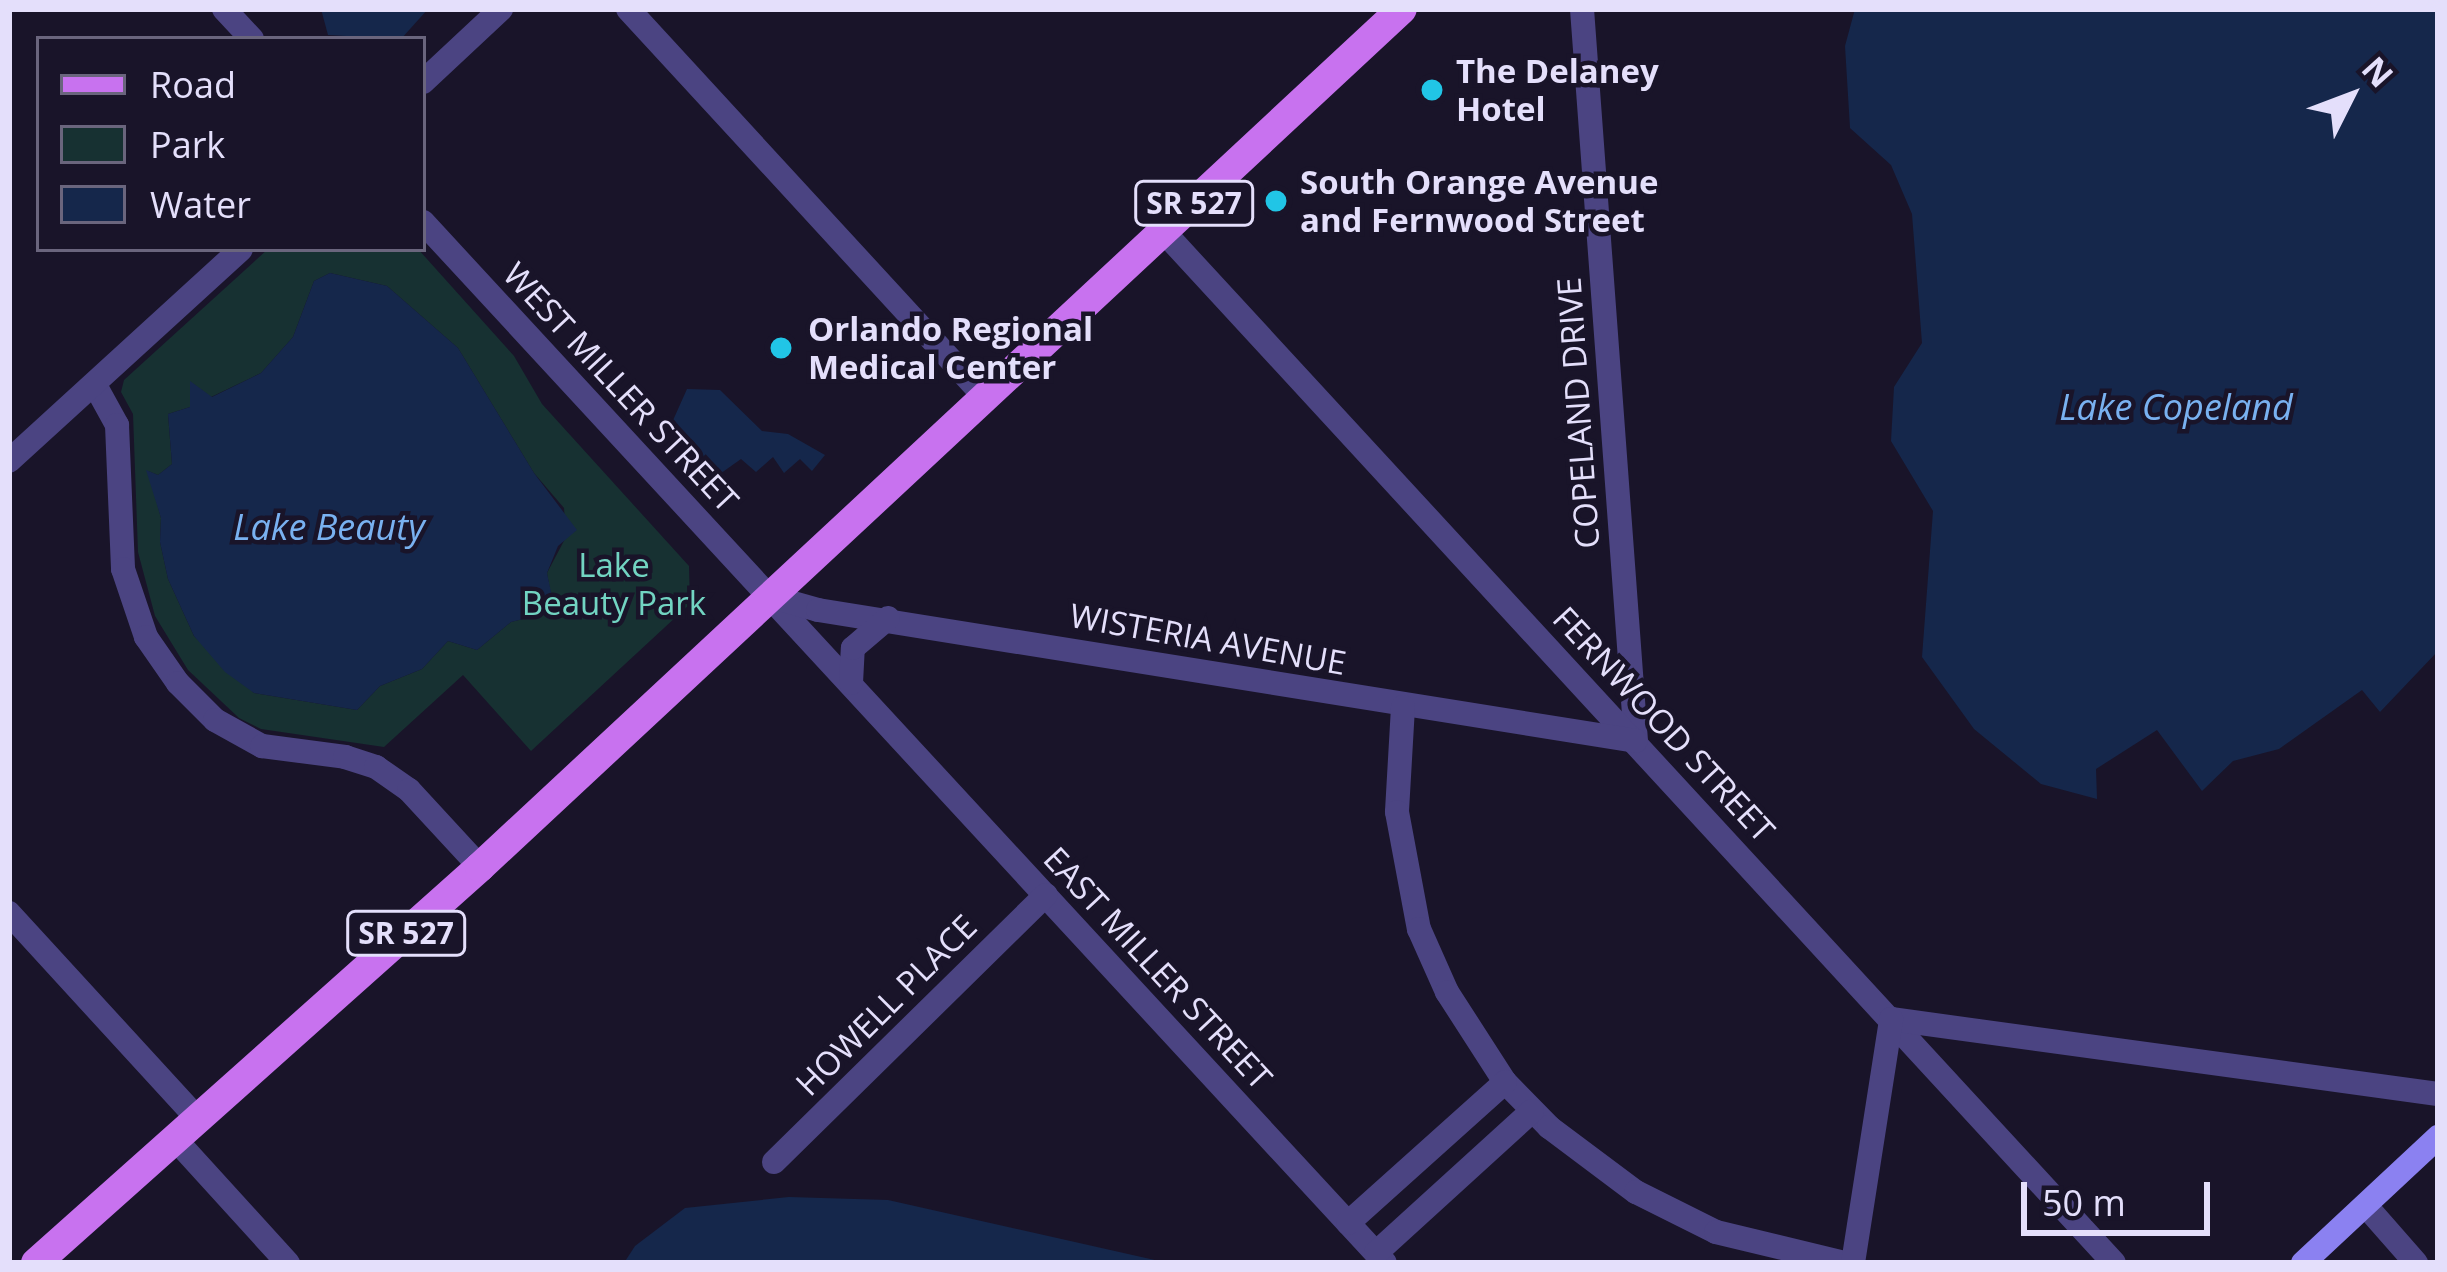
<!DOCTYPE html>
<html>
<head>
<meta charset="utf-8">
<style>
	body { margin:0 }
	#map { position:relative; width:2447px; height:1272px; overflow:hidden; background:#191429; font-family:"Open Sans",sans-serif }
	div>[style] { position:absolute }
	.green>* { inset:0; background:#173132 }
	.water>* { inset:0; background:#15274b }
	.street>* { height:24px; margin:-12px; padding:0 12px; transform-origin:12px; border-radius:12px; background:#4b4482 }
	.secondary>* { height:24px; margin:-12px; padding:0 12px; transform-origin:12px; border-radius:12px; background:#8b81f1 }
	.primary>* { height:30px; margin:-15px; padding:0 15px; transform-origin:15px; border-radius:15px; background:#c872ef }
	.dots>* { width:33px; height:33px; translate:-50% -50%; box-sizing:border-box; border:6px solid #191429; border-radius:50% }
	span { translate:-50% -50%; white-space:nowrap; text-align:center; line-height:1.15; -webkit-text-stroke:9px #191429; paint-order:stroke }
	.shield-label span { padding:3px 9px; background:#191429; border:3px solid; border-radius:9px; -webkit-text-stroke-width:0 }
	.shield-label { font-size:30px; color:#e4dffb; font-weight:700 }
	.poi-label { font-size:33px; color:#e4dffb; font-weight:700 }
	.left { translate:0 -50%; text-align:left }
	.street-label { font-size:33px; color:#e4dffb }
	.park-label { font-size:33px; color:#72d4c2 }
	.water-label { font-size:36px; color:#79b1f0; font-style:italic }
	.frame { position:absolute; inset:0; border:12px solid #e4dffb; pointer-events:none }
	.legend { position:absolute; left:36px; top:36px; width:390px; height:216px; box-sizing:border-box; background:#191429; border:3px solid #6a657d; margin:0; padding:15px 21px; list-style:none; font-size:36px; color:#e4dffb }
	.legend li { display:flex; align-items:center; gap:24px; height:60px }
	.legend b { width:60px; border:3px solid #6a657d }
	.north { position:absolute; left:2291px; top:36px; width:120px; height:120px; -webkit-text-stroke:9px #191429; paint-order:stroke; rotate:48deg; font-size:33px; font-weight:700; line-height:48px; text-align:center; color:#e4dffb }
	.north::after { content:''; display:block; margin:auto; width:42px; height:54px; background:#e4dffb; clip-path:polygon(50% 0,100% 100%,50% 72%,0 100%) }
	.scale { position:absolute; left:2021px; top:1182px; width:189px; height:54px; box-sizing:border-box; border:6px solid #e4dffb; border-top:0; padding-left:15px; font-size:36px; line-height:42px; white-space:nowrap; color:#e4dffb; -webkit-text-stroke:9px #191429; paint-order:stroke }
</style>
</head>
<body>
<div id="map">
	<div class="green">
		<div style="clip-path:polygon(evenodd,268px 249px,418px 249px,514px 356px,542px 404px,689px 566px,690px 604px,531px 751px,463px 675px,384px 747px,261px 729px,239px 718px,188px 670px,155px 616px,138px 552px,133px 414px,121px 392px,124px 380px,268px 249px,330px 273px,387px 286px,458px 348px,534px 473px,564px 508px,566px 537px,547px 573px,554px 611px,511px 622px,477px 650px,448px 641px,422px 669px,380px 686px,357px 710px,254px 693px,194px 636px,168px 579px,160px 542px,161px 518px,148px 471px,158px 475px,172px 464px,168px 414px,190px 407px,192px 383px,211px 397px,261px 373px,293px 337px,314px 281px,330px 273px)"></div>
	</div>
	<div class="water">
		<div style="clip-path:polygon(321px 9px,428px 9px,401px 39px,328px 35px)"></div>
		<div style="clip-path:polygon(1855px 9px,2438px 9px,2438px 651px,2380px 712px,2362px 690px,2279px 749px,2233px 761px,2202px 791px,2157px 730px,2096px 769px,2097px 799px,2041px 784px,1974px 729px,1922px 657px,1933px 511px,1891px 441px,1894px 387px,1922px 343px,1912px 214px,1891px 165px,1850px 128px,1845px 46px)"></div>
		<div style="clip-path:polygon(330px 273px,387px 286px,458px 348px,534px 473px,577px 530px,558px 546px,547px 573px,555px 611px,511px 622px,477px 650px,448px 641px,422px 669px,380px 686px,357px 710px,254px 693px,225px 672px,194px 636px,168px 579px,160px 542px,161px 518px,146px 470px,158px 475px,172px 464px,168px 414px,190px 407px,190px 381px,212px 397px,261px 373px,293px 337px,314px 281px)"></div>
		<div style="clip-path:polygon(687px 389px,720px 390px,762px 431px,788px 434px,825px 455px,812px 471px,800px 459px,784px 473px,773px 457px,756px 472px,741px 459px,717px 476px,670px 427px)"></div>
		<div style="clip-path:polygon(789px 1197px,888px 1200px,1168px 1263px,624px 1263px,635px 1246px,685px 1208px)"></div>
	</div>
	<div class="street">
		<div style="left:224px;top:9px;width:41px;rotate:47deg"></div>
		<div style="left:628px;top:9px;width:527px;rotate:47.38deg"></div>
		<div style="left:1582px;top:9px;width:734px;rotate:85.78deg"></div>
		<div style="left:423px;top:82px;width:107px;rotate:-43.1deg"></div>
		<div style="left:423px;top:222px;width:1417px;rotate:47.26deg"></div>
		<div style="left:1163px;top:231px;width:1403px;rotate:47.34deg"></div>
		<div style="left:95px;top:385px;width:46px;rotate:61.2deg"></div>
		<div style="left:117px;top:425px;width:144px;rotate:87.6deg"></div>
		<div style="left:123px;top:569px;width:72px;rotate:71.3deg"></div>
		<div style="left:146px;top:637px;width:56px;rotate:55.2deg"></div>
		<div style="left:178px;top:683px;width:52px;rotate:45deg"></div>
		<div style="left:215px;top:720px;width:54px;rotate:29deg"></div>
		<div style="left:262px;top:746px;width:84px;rotate:7.5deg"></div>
		<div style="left:345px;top:757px;width:33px;rotate:18deg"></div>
		<div style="left:376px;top:767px;width:40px;rotate:34.9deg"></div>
		<div style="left:409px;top:790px;width:105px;rotate:47.3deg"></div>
		<div style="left:9px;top:461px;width:314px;rotate:-42.4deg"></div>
		<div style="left:772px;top:597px;width:48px;rotate:15.8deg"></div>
		<div style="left:818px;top:610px;width:828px;rotate:9.1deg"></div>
		<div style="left:851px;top:683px;width:35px;rotate:-87deg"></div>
		<div style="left:853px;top:648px;width:46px;rotate:-40.6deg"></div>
		<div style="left:1403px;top:707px;width:105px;rotate:93.3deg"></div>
		<div style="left:1397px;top:812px;width:119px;rotate:79.4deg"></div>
		<div style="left:1419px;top:929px;width:69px;rotate:66deg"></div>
		<div style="left:1447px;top:992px;width:107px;rotate:57.2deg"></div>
		<div style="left:1505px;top:1082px;width:63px;rotate:45.6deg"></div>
		<div style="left:1549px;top:1127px;width:109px;rotate:36.8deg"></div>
		<div style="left:1636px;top:1192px;width:89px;rotate:26.6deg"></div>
		<div style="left:1716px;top:1232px;width:133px;rotate:13.5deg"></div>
		<div style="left:9px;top:913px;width:280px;rotate:47.5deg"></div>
		<div style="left:1891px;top:1019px;width:552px;rotate:7.81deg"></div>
		<div style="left:175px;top:1139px;width:168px;rotate:47.7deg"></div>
		<div style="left:774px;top:1162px;width:381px;rotate:-44.5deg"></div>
		<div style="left:2366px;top:1206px;width:76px;rotate:48.7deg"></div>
		<div style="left:1348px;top:1223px;width:211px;rotate:-41.9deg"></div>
		<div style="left:1376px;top:1253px;width:211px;rotate:-42.3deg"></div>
		<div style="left:1853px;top:1263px;width:247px;rotate:-81.1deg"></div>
	</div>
	<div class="secondary">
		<div style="left:2303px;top:1263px;width:185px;rotate:-43deg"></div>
	</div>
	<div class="primary">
		<div style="left:36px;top:1263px;width:595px;rotate:-41.73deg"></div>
		<div style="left:480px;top:867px;width:1259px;rotate:-42.94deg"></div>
	</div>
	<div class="dots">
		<div style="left:1432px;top:90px;background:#21c5e6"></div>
		<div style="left:1276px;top:201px;background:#21c5e6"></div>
		<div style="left:781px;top:348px;background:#21c5e6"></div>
	</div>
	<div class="shield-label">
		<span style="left:1194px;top:203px">SR 527</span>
		<span style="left:406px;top:933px">SR 527</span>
	</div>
	<div class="poi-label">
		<span class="left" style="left:1456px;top:90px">The Delaney<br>Hotel</span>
		<span class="left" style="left:1300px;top:201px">South Orange Avenue<br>and Fernwood Street</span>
		<span class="left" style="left:808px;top:348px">Orlando Regional<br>Medical Center</span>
	</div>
	<div class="street-label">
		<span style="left:621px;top:387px;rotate:47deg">WEST MILLER STREET</span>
		<span style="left:1578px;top:413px;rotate:-94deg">COPELAND DRIVE</span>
		<span style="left:1208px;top:639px;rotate:10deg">WISTERIA AVENUE</span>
		<span style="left:1664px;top:724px;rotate:47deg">FERNWOOD STREET</span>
		<span style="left:1158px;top:968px;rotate:47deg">EAST MILLER STREET</span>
		<span style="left:886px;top:1005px;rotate:-45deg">HOWELL PLACE</span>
	</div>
	<div class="park-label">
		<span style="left:614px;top:584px">Lake<br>Beauty Park</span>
	</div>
	<div class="water-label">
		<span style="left:2176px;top:407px">Lake Copeland</span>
		<span style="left:329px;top:527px">Lake Beauty</span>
	</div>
	<div class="frame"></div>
	<ul class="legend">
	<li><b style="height:15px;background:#c872ef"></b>Road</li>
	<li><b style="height:33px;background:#173132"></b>Park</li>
	<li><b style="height:33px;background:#15274b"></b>Water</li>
	</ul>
	<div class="north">N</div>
	<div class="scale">50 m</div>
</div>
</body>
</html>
